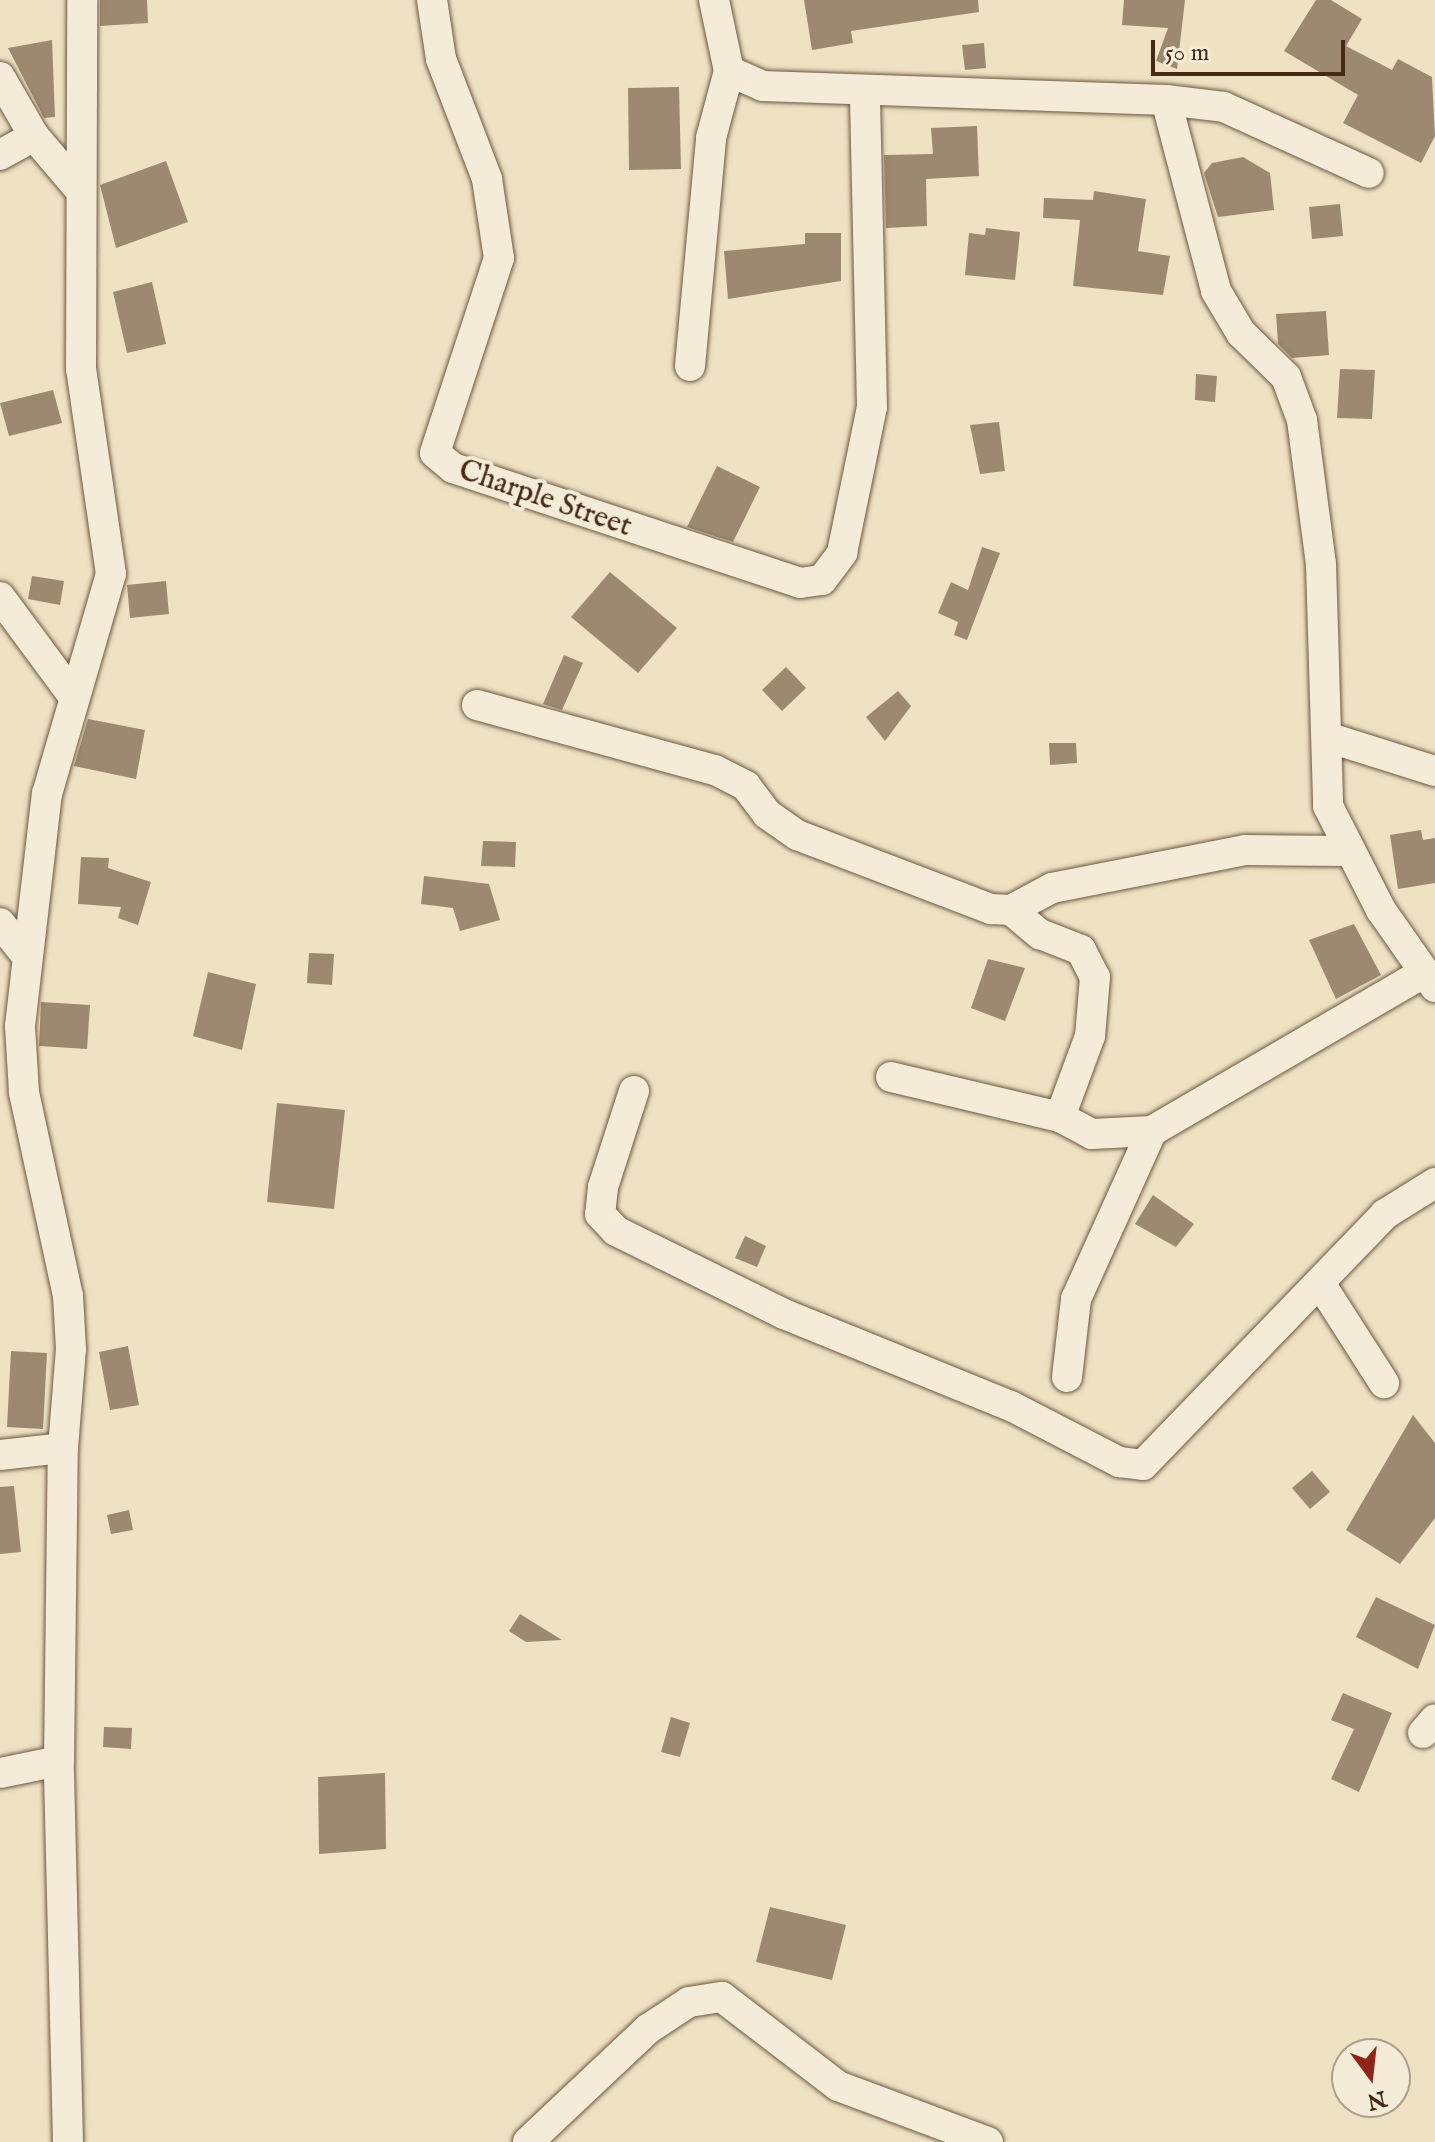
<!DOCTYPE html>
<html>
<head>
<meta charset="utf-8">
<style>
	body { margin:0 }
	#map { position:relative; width:1435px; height:2142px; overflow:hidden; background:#eee2c3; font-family:"IM FELL English",serif }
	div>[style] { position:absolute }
	.building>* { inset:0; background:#9c896f }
	.roads { filter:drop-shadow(0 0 2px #6e5740) drop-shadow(0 0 2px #6e5740) }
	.minor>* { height:30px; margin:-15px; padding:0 15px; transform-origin:15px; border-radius:15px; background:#f4ecd8 }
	span { translate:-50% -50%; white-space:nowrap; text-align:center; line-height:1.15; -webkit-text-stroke:8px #f4ecd8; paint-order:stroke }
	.street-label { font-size:30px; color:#442914 }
	.north { position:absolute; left:1331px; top:2038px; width:80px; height:80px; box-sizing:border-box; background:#f4ecd8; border:2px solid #ae9e8a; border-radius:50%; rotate:165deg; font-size:22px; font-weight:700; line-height:32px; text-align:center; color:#442914 }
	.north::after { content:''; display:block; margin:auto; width:28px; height:36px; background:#8f2418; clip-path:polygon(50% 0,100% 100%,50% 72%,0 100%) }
	.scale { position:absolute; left:1151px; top:40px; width:194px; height:36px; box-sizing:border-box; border:4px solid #442914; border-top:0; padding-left:10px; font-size:24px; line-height:28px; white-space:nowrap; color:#442914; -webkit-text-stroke:6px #f4ecd8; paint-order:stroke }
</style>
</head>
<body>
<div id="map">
	<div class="building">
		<div style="clip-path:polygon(100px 0,147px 0,148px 23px,100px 26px)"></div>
		<div style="clip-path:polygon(804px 0,978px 0,979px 12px,851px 31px,853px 43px,812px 50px)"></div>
		<div style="clip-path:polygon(1124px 0,1185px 0,1177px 69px,1156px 61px,1168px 28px,1122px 25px)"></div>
		<div style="clip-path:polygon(1316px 0,1331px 0,1362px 19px,1346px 46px,1392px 70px,1398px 59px,1432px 77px,1435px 136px,1421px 163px,1343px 123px,1358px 95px,1284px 51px)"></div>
		<div style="clip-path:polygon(52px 40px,55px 117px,44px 118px,8px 48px)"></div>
		<div style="clip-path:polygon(984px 43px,986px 68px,965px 70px,962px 45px)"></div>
		<div style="clip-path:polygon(679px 87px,681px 169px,629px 170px,628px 88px)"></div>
		<div style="clip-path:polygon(977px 126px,979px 176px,926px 179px,927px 226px,886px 228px,884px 155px,933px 154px,931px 128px)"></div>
		<div style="clip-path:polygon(1243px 157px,1270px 173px,1274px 210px,1218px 217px,1204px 173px,1212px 163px)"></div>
		<div style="clip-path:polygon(166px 161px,188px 222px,116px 248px,100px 185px)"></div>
		<div style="clip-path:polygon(1094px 191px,1146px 199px,1138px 251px,1170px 256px,1163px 295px,1073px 286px,1080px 220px,1043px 218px,1044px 198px,1093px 200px)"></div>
		<div style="clip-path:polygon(1340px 204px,1343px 236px,1312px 239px,1309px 207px)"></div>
		<div style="clip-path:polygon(986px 228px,1020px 232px,1015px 280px,965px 275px,969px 233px,985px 235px)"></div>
		<div style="clip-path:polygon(805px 233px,841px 233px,841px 281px,728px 299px,724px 251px,805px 244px)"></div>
		<div style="clip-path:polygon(152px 282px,166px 344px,127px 353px,113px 292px)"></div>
		<div style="clip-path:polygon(1326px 311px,1329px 355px,1292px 358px,1278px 344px,1276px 314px)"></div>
		<div style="clip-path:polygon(1340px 369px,1375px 370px,1372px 419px,1337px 418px)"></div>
		<div style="clip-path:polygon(1196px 374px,1217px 376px,1215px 402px,1195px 400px)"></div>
		<div style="clip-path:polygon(53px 390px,62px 423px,9px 436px,0 403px)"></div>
		<div style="clip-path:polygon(999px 422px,1005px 471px,980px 474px,970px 425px)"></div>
		<div style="clip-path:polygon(717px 466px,760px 487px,733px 542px,687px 527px)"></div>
		<div style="clip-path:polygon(982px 547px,1000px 553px,967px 640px,954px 635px,958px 622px,938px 613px,951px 582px,968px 590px)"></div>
		<div style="clip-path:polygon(610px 572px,677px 628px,638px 673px,571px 617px)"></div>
		<div style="clip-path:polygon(32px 576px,64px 581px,60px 605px,28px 599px)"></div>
		<div style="clip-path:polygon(166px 581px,169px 614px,130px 618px,127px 585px)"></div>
		<div style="clip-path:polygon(564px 655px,583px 663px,562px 710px,543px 704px)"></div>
		<div style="clip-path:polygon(786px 667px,806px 688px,782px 711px,762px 690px)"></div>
		<div style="clip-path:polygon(898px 691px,911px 706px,885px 741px,866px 717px)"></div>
		<div style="clip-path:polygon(88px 719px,145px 730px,136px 779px,74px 766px)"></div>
		<div style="clip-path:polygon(1049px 743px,1076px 743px,1077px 763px,1050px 765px)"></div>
		<div style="clip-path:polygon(1421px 830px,1423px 840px,1435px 838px,1435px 883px,1398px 889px,1390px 835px)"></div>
		<div style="clip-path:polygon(483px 841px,516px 842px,515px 867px,481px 866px)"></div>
		<div style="clip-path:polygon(81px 857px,109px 858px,108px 868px,151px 882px,138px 925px,118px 918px,121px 907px,78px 904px)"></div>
		<div style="clip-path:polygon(424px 876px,489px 884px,500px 920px,460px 931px,453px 908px,421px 904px)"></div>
		<div style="clip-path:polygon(1354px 924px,1381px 975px,1336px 999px,1309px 940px)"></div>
		<div style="clip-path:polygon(309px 953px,334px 954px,332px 985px,307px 983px)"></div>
		<div style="clip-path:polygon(988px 959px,1025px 968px,1005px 1021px,971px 1008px)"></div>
		<div style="clip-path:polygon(208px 972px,256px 984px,242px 1050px,193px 1036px)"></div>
		<div style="clip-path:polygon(41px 1002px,90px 1005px,87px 1049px,39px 1046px)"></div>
		<div style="clip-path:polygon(277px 1103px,345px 1110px,334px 1209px,267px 1202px)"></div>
		<div style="clip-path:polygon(1153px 1195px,1194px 1224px,1176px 1247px,1135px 1224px)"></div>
		<div style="clip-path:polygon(745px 1236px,766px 1246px,757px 1267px,735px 1258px)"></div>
		<div style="clip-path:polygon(128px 1346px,139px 1405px,110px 1410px,99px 1352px)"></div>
		<div style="clip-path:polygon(11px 1351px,47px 1353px,43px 1429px,7px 1427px)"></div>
		<div style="clip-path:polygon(1413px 1415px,1435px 1443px,1435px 1518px,1400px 1564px,1346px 1530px)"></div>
		<div style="clip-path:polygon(1312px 1471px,1330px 1492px,1310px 1509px,1292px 1488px)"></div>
		<div style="clip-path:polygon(14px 1486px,21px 1552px,0 1554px,0 1487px)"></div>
		<div style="clip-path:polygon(129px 1510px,133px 1530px,111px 1534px,107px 1515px)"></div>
		<div style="clip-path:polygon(1376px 1597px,1435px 1625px,1418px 1669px,1356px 1637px)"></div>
		<div style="clip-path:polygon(520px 1614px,562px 1640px,526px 1642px,509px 1631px)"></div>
		<div style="clip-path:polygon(1343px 1693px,1392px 1713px,1359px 1792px,1331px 1779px,1354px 1729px,1331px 1720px)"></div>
		<div style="clip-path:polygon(671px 1717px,690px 1723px,680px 1757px,661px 1752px)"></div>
		<div style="clip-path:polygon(104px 1727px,132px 1728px,131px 1749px,103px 1747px)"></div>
		<div style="clip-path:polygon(385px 1773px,386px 1849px,319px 1854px,318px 1777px)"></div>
		<div style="clip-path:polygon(770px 1907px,846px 1925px,832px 1980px,756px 1962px)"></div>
	</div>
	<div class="roads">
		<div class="minor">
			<div style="left:432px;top:0;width:60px;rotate:81.3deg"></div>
			<div style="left:441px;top:59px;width:129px;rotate:69deg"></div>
			<div style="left:487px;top:179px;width:80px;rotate:81.4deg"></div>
			<div style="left:499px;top:258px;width:205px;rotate:108.2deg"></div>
			<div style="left:435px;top:453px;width:23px;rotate:40deg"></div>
			<div style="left:453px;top:468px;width:366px;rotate:18.3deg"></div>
			<div style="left:800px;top:583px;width:22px;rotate:-8deg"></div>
			<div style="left:822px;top:580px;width:34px;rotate:-53deg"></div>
			<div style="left:842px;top:553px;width:149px;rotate:-78.4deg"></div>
			<div style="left:872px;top:407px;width:313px;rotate:-91.3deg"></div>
			<div style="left:714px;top:0;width:73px;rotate:78.1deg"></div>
			<div style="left:729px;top:71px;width:37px;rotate:24deg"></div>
			<div style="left:763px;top:86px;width:403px;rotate:2deg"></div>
			<div style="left:1166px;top:100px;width:197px;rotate:75.3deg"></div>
			<div style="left:1216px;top:291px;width:49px;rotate:59.2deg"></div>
			<div style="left:1241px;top:333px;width:63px;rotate:44.4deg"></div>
			<div style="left:1286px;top:377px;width:46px;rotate:69.6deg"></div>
			<div style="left:1302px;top:420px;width:145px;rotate:82.5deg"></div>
			<div style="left:1321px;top:564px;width:242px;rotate:88.3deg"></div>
			<div style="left:1328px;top:806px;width:117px;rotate:63deg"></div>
			<div style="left:1381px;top:910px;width:94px;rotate:55deg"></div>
			<div style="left:0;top:77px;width:68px;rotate:60deg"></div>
			<div style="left:34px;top:136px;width:71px;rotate:49.6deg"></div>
			<div style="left:1166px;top:100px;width:58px;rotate:6.9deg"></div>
			<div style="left:1224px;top:107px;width:159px;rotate:24.5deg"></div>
			<div style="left:0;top:155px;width:39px;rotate:-29deg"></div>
			<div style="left:690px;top:366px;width:229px;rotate:-84.7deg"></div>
			<div style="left:711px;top:138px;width:69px;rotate:-75deg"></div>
			<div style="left:0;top:597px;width:119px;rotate:53.5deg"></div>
			<div style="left:477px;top:705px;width:247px;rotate:15.3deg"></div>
			<div style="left:715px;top:770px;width:35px;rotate:27deg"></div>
			<div style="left:746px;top:786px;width:35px;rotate:53deg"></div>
			<div style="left:767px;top:814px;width:37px;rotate:35deg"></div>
			<div style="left:797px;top:835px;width:208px;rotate:20.9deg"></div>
			<div style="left:991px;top:909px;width:20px;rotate:3deg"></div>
			<div style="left:1011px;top:910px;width:47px;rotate:-28.2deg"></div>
			<div style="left:1052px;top:888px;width:197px;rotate:-11.1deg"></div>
			<div style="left:1245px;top:850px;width:102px;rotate:0.6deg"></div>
			<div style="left:1327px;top:737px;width:113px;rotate:17.5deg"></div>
			<div style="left:1011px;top:910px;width:38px;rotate:40deg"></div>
			<div style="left:1040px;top:934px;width:44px;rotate:21.3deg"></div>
			<div style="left:1081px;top:950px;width:30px;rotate:63deg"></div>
			<div style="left:1095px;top:977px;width:59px;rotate:94.8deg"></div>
			<div style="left:1090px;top:1036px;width:86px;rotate:110.3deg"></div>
			<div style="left:0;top:923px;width:36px;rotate:51deg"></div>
			<div style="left:891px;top:1077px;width:174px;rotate:13.3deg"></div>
			<div style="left:1060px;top:1117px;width:36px;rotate:28deg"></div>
			<div style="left:1092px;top:1134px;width:60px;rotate:-2.9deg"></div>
			<div style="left:1152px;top:1131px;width:315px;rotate:-30.2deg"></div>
			<div style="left:634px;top:1091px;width:101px;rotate:107.9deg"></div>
			<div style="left:603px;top:1187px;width:27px;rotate:96deg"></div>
			<div style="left:600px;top:1214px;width:23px;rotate:47deg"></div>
			<div style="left:616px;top:1231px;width:187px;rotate:26.3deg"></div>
			<div style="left:784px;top:1314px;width:245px;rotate:22.1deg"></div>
			<div style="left:1011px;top:1406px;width:122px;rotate:27.4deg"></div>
			<div style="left:1119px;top:1462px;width:24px;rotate:7deg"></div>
			<div style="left:1143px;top:1465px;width:349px;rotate:-46deg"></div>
			<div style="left:1385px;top:1214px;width:59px;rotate:-31.8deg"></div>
			<div style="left:1320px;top:1283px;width:119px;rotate:57.4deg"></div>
			<div style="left:1067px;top:1377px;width:79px;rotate:-83.4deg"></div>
			<div style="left:1076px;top:1299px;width:184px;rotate:-65.7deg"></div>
			<div style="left:0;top:1455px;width:63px;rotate:-6.3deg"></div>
			<div style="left:1423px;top:1733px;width:18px;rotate:-49deg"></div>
			<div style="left:0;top:1773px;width:60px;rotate:-11.5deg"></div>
			<div style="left:68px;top:2142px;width:381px;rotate:-91.4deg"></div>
			<div style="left:59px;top:1761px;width:313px;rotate:-89.3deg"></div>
			<div style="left:63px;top:1448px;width:99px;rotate:-85.4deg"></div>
			<div style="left:71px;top:1349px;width:53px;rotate:-93.2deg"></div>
			<div style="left:68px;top:1296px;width:209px;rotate:-102.2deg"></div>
			<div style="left:24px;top:1092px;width:66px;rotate:-93.5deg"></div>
			<div style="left:20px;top:1026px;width:234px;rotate:-83.4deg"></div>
			<div style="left:47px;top:794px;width:229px;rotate:-73.8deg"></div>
			<div style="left:111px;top:574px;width:207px;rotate:-98.3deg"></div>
			<div style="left:81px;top:369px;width:369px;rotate:-89.8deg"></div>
			<div style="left:528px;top:2142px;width:165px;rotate:-43.3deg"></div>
			<div style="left:648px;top:2029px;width:49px;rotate:-33.4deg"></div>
			<div style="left:689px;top:2002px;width:33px;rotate:-9deg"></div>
			<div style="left:722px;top:1997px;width:146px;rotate:37.5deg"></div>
			<div style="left:838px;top:2086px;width:160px;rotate:20.5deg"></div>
		</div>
	</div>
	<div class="street-label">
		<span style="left:545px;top:499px;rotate:19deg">Charple Street</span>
	</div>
	<div class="north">N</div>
	<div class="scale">50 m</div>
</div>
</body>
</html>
